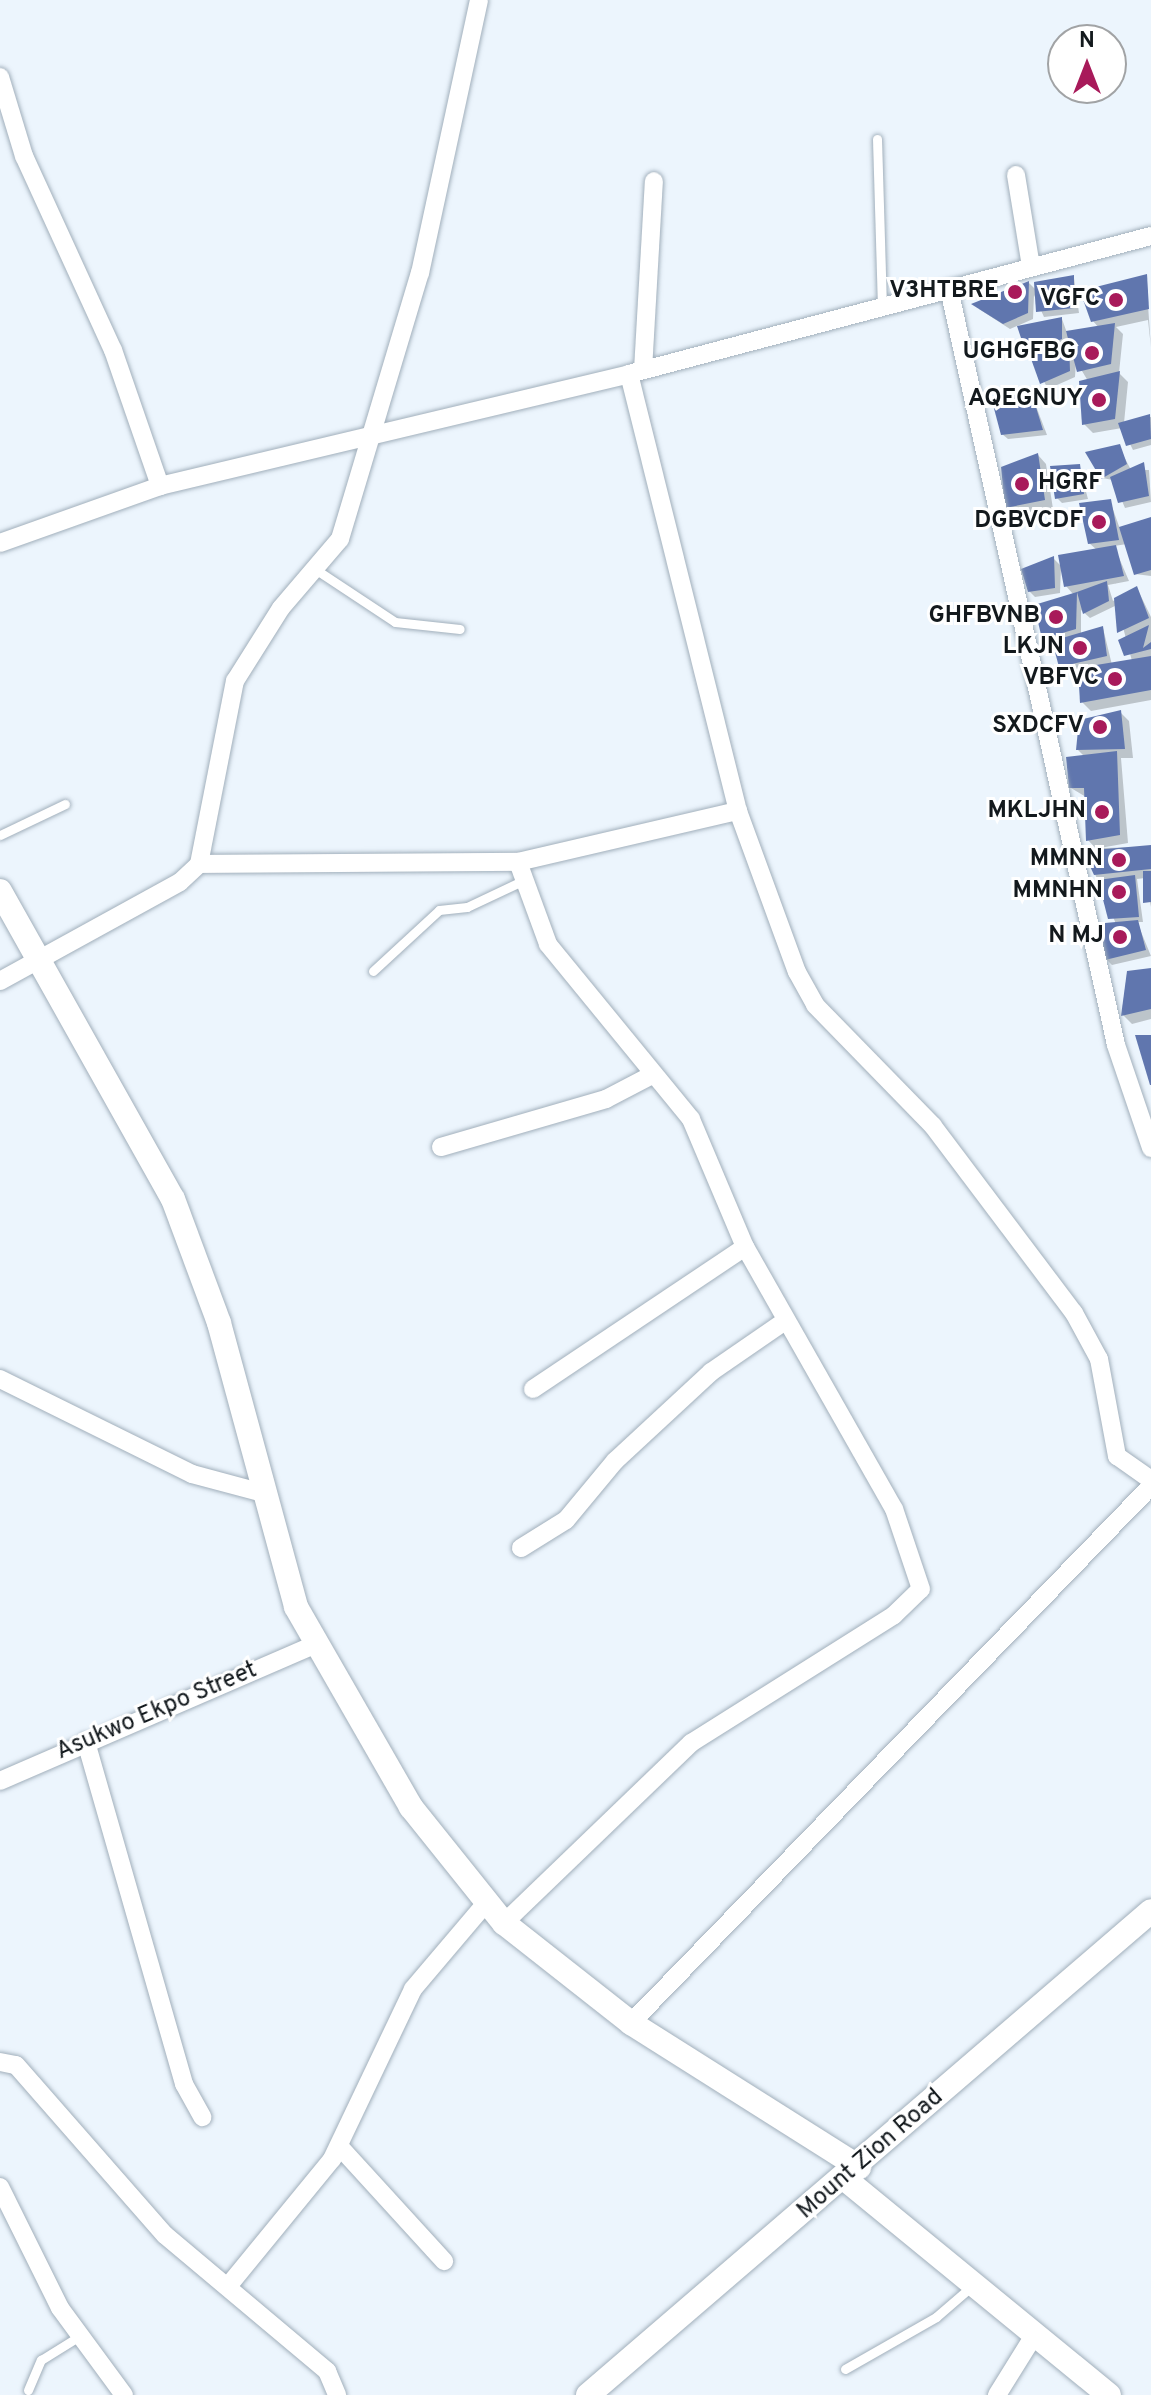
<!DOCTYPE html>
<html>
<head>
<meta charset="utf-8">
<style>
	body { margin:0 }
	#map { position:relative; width:1151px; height:2395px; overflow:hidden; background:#ecf5fd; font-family:Overpass,sans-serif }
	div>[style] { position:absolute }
	.shadow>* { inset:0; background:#0003 }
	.building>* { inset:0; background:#6076ae }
	.roads { filter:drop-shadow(0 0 2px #a1afbb) drop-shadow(0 0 2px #a1afbb) }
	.lane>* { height:9px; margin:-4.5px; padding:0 4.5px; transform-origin:4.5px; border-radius:4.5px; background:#fff }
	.street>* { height:18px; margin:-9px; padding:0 9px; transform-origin:9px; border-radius:9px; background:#fff }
	.secondary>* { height:24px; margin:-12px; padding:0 12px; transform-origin:12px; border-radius:12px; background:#fff }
	.dots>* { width:22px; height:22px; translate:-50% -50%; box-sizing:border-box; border:4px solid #fff; border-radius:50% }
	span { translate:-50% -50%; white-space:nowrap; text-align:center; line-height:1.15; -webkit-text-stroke:6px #fff; paint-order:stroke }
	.poi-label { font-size:24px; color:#13191d; font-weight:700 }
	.right { translate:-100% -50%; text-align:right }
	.left { translate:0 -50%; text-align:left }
	.street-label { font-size:24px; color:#13191d }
	.north { position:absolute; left:1047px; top:24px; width:80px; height:80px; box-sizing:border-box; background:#fff; border:2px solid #a1a3a5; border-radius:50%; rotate:0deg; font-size:22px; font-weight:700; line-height:32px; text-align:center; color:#13191d }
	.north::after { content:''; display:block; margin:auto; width:28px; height:36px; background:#a81a5a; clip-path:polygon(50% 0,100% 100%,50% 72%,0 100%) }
</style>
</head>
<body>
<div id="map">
	<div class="shadow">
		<div style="clip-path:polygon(1146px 276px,1151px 348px,1148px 320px,1116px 327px,1123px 334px,1119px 373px,1128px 382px,1124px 423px,1151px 417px,1151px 445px,1133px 450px,1122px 428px,1093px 433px,1084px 424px,1088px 381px,1076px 361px,1075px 377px,1048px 389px,1028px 352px,1062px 319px,1067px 333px,1099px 328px,1093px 321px)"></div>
		<div style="clip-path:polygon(1074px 278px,1079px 313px,1044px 317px,1034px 295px,1033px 319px,1010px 329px,979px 309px,1029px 283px,1037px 291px)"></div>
		<div style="clip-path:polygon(1031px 393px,1047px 435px,1008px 439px,1002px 434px)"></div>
		<div style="clip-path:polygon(1119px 447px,1131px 470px,1149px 470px,1151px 502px,1125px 508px,1113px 480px,1102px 478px)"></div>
		<div style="clip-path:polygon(1038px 455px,1046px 464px,1053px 509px,1016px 516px,1007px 507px)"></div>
		<div style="clip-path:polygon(1079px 466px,1088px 499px,1062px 503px,1057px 498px)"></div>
		<div style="clip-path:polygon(evenodd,1110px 501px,1120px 529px,1151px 519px,1151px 576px,1135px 574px,1127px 544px,1114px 546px,1129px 581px,1108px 585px,1113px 601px,1137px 588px,1151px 617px,1151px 700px,1091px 711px,1082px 702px,1080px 669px,1067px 672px,1054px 642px,1044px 638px,1073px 594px,1066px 586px,1097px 550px,1089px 543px,1110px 501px,1117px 605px,1132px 661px,1112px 665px,1103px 628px,1081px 634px,1081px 610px,1090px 618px,1117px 605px)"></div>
		<div style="clip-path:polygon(1054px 559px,1061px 566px,1060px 593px,1035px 597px,1029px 591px)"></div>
		<div style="clip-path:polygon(1120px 712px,1129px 721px,1133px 758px,1121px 758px,1128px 843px,1100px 848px,1151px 847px,1151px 907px,1145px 878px,1137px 879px,1143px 922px,1137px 922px,1151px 956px,1112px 965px,1106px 959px,1116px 924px,1095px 874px,1099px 852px,1088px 840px,1086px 797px,1071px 788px,1085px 757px,1078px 750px)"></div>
		<div style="clip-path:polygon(1151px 970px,1151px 1019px,1132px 1024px,1123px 1015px)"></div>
	</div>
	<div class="building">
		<div style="clip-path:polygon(1147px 274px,1149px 309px,1091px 322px,1080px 291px)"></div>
		<div style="clip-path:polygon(1074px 275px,1074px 308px,1036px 312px,1034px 282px)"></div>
		<div style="clip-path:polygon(1029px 281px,1028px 313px,1003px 324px,971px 304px)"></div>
		<div style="clip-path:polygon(1062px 317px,1062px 339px,1026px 353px,1017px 326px)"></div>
		<div style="clip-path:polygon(1115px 323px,1111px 364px,1077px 372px,1066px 331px)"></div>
		<div style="clip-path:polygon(1069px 342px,1070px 371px,1040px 384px,1030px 356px)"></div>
		<div style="clip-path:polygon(1120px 371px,1115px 419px,1082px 425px,1079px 381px)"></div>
		<div style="clip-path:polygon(1031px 391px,1043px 430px,1001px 435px,992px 401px)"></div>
		<div style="clip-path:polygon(1150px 414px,1151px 439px,1126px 446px,1118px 423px)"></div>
		<div style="clip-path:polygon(1120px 444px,1127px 464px,1101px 479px,1085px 452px)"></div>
		<div style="clip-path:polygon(1038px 453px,1045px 500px,1005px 508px,1001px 467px)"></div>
		<div style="clip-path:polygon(1144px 462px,1149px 496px,1118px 503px,1110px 477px)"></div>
		<div style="clip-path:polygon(1080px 464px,1084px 494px,1055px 499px,1050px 466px)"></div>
		<div style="clip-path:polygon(1111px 499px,1119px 540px,1088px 544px,1079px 503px)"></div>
		<div style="clip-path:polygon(1151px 517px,1151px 570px,1134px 575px,1119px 527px)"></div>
		<div style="clip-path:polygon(1116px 545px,1124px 576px,1064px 587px,1058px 555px)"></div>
		<div style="clip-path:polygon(1054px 556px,1055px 588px,1028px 592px,1021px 569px)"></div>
		<div style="clip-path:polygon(1107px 581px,1109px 601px,1083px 614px,1077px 592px)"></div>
		<div style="clip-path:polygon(1137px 586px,1149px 618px,1117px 633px,1114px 598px)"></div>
		<div style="clip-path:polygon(1077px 592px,1076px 629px,1042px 639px,1034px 605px)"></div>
		<div style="clip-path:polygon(1149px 625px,1143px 648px,1151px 642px,1151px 649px,1124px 656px,1118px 640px)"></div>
		<div style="clip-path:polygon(1103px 626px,1107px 656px,1059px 667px,1052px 641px)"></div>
		<div style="clip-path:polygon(1151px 656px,1151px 690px,1080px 703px,1078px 668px)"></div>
		<div style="clip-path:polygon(1121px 710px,1125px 749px,1076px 750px,1079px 720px)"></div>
		<div style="clip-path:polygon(1117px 751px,1120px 835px,1086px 841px,1084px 788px,1069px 788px,1066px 757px)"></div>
		<div style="clip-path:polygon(1151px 845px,1151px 869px,1094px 875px,1083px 851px)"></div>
		<div style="clip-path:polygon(1143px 871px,1151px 871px,1151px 902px,1143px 903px)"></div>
		<div style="clip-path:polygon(1135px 875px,1139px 917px,1108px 919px,1098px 880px)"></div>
		<div style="clip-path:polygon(1138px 920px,1146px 950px,1105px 960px,1094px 924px)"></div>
		<div style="clip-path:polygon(1151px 968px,1151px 1009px,1121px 1016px,1127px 971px)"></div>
		<div style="clip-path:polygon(1135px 1035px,1151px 1035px,1151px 1085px,1150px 1085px)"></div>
	</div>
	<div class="roads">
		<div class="lane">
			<div style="left:877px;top:139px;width:168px;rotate:88.3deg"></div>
			<div style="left:318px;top:571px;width:92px;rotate:33.5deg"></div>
			<div style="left:395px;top:622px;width:65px;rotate:6.1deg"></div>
			<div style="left:0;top:835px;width:72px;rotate:-25.5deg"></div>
			<div style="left:373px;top:971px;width:90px;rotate:-42.7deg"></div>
			<div style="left:439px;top:910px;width:28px;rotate:-6deg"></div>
			<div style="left:467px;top:907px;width:63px;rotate:-25.3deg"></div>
			<div style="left:845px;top:2369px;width:105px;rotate:-29.7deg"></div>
			<div style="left:936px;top:2317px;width:48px;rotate:-40.7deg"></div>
			<div style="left:28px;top:2390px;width:33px;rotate:-67deg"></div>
			<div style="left:41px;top:2360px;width:44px;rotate:-31.9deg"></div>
		</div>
		<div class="street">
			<div style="left:0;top:77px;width:83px;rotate:73.1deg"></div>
			<div style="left:24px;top:156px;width:213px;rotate:65.4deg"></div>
			<div style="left:113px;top:350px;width:144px;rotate:70.9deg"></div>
			<div style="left:1016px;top:175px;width:93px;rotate:80.7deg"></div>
			<div style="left:949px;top:289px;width:774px;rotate:77.54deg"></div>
			<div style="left:1116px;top:1045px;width:109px;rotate:71.2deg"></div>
			<div style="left:643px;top:370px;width:189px;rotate:-86.7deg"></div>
			<div style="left:629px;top:374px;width:450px;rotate:76deg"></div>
			<div style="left:738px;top:811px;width:171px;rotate:69.9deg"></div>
			<div style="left:797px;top:972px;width:38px;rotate:61deg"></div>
			<div style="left:815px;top:1005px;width:169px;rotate:45.7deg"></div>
			<div style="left:933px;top:1126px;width:234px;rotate:53deg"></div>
			<div style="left:1074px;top:1313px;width:52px;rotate:61.5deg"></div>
			<div style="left:1099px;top:1359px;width:99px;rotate:79.5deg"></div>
			<div style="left:1117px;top:1456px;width:42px;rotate:35.2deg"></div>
			<div style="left:0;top:543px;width:170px;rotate:-19.6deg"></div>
			<div style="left:160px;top:486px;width:482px;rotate:-13.4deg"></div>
			<div style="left:629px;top:374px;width:540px;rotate:-14.81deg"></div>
			<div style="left:199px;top:864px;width:319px;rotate:-0.4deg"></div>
			<div style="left:518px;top:862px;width:226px;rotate:-13.1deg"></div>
			<div style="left:0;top:981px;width:205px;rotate:-28.8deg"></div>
			<div style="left:180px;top:882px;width:26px;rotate:-43deg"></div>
			<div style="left:199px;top:864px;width:187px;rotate:-78.9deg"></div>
			<div style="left:235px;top:681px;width:86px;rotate:-57.8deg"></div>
			<div style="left:281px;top:608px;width:91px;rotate:-49.5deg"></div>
			<div style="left:340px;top:539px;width:278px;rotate:-73.3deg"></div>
			<div style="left:420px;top:273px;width:279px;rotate:-77.8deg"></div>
			<div style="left:441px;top:1147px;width:172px;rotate:-16.2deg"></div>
			<div style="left:606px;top:1099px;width:54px;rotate:-27.5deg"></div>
			<div style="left:0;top:1379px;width:214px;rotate:26.3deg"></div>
			<div style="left:192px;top:1474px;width:73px;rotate:15deg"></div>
			<div style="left:533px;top:1389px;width:255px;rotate:-33.8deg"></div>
			<div style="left:521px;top:1548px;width:53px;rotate:-31.9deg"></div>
			<div style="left:566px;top:1520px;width:77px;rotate:-50.3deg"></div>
			<div style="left:615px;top:1461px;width:131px;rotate:-42.8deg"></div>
			<div style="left:711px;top:1372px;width:90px;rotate:-34.6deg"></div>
			<div style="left:86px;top:1742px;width:356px;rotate:74deg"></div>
			<div style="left:184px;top:2084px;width:38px;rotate:61deg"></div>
			<div style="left:0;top:1781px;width:342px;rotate:-23.4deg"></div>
			<div style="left:504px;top:1923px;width:260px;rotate:-43.9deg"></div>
			<div style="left:691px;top:1743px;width:240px;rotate:-32.2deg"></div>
			<div style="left:894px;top:1615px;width:37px;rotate:-44deg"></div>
			<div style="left:921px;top:1589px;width:84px;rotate:-108.6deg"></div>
			<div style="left:894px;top:1509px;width:301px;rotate:-119.6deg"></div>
			<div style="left:745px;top:1247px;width:139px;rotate:-112.9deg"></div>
			<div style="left:691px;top:1119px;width:226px;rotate:-129.3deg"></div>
			<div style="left:548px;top:944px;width:87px;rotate:-110.1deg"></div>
			<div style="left:631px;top:2023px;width:748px;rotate:-45.92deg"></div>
			<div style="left:0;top:2062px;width:16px;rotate:11deg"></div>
			<div style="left:16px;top:2065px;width:226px;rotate:48.8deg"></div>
			<div style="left:165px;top:2235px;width:212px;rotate:40deg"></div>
			<div style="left:327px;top:2371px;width:26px;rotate:67deg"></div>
			<div style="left:339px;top:2146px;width:156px;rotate:47.6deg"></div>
			<div style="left:0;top:2187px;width:135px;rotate:63.6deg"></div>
			<div style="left:60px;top:2308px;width:108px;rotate:53.7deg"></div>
			<div style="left:229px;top:2285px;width:163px;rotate:-50.7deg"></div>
			<div style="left:332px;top:2159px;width:188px;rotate:-64.5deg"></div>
			<div style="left:413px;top:1989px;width:111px;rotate:-49.7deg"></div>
			<div style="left:997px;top:2395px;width:72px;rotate:-58.1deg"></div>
		</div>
		<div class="secondary">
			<div style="left:0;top:891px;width:353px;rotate:60.7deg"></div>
			<div style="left:173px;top:1199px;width:132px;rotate:69.6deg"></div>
			<div style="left:219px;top:1323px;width:294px;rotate:74.8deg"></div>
			<div style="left:296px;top:1607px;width:231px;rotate:60.1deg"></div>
			<div style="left:411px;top:1807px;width:149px;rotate:51.3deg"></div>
			<div style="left:504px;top:1923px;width:162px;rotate:38.2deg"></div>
			<div style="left:631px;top:2023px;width:270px;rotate:32.3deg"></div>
			<div style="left:845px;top:2179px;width:341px;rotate:39.3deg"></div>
			<div style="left:588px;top:2395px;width:742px;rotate:-40.68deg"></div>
		</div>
	</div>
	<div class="dots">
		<div style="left:1015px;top:292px;background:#a81a5a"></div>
		<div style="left:1116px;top:300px;background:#a81a5a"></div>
		<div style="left:1092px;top:353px;background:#a81a5a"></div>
		<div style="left:1099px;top:400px;background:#a81a5a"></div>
		<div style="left:1022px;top:484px;background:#a81a5a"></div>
		<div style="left:1099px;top:522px;background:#a81a5a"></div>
		<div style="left:1056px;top:617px;background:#a81a5a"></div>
		<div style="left:1080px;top:648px;background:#a81a5a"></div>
		<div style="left:1115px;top:679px;background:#a81a5a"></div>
		<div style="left:1100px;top:727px;background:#a81a5a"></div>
		<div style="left:1102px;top:812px;background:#a81a5a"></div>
		<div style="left:1119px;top:860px;background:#a81a5a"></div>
		<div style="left:1119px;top:892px;background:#a81a5a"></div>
		<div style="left:1120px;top:937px;background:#a81a5a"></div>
	</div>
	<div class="poi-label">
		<span class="right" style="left:999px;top:292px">V3HTBRE</span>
		<span class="right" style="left:1100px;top:300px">VGFC</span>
		<span class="right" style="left:1076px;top:353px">UGHGFBG</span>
		<span class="right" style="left:1083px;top:400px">AQEGNUY</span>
		<span class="left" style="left:1038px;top:484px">HGRF</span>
		<span class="right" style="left:1083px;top:522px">DGBVCDF</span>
		<span class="right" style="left:1040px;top:617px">GHFBVNB</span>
		<span class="right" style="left:1064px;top:648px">LKJN</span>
		<span class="right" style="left:1099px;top:679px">VBFVC</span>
		<span class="right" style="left:1084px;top:727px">SXDCFV</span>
		<span class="right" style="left:1086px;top:812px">MKLJHN</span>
		<span class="right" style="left:1103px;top:860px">MMNN</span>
		<span class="right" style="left:1103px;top:892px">MMNHN</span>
		<span class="right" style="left:1104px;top:937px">N MJ</span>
	</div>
	<div class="street-label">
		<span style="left:157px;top:1712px;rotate:-23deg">Asukwo Ekpo Street</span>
		<span style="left:871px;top:2155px;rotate:-41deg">Mount Zion Road</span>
	</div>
	<div class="north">N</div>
</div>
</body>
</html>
